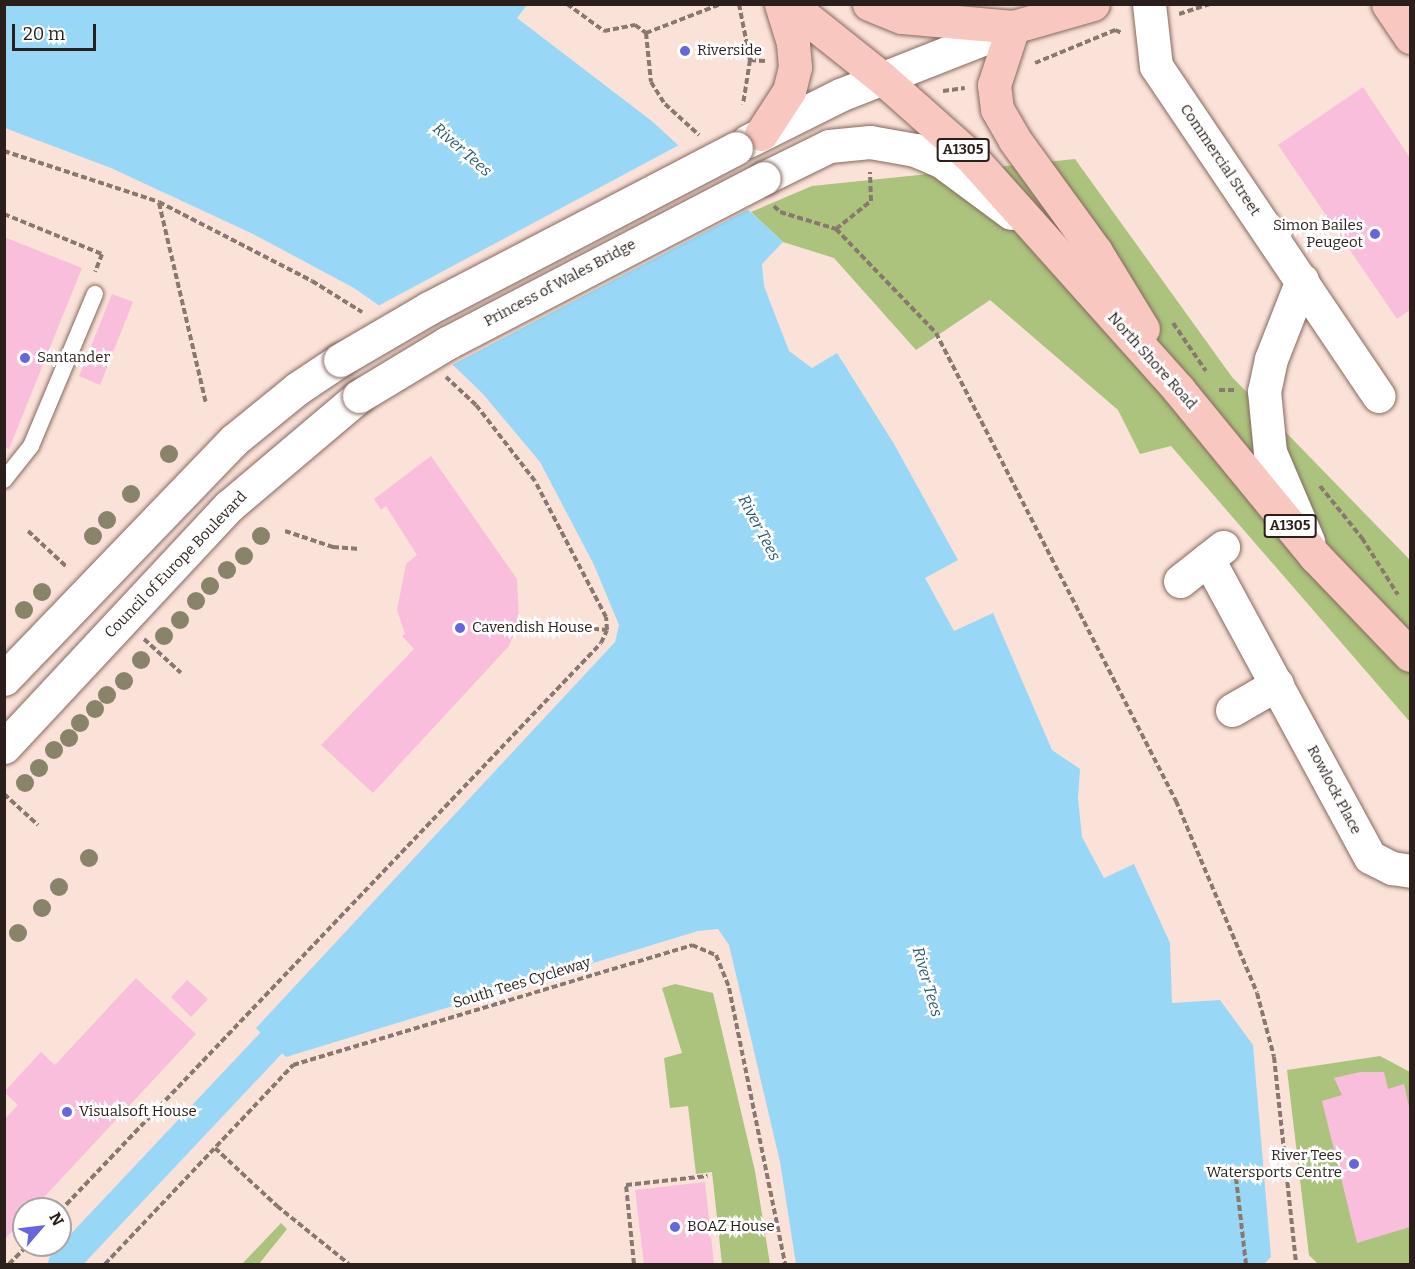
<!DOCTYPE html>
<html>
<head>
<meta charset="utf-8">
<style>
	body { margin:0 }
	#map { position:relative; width:1415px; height:1269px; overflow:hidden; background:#fbe2d8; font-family:Bitter,serif }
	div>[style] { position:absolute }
	.green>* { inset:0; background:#abc37d }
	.water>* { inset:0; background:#98d8f6 }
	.pier>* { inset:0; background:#fbe2d8 }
	.canal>* { height:30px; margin:-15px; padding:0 15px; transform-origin:15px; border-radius:15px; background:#98d8f6 }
	.building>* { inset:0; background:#f9bedb }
	.path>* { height:4px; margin-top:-2px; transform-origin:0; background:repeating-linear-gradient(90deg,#897870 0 6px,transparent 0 9px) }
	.roads { filter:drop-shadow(0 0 2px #85695e) drop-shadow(0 0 2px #85695e) }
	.service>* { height:16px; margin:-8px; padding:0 8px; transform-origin:8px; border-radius:8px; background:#fff }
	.minor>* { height:33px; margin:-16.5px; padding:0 16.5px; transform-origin:16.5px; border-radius:16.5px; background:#fff }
	.tertiary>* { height:33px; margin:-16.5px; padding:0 16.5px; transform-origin:16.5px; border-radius:16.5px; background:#fff }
	.primary>* { height:33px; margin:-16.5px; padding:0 16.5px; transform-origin:16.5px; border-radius:16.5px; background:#f8c7bf }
	.bridges { filter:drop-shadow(0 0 2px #85695e) drop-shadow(0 0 2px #85695e) }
	.tertiary-bridge>* { height:33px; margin:-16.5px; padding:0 16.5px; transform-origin:16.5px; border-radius:16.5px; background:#fff }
	.trees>* { width:18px; height:18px; margin:-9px; border-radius:50%; background:#888369 }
	.dots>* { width:16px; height:16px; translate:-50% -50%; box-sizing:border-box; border:3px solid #fff; border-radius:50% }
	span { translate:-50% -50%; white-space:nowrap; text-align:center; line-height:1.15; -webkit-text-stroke:5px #fff; paint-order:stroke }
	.shield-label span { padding:2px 4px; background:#fff; border:2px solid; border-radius:4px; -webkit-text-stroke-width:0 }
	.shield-label { font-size:14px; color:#2a1f1a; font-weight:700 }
	.poi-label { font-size:15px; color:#2a1f1a }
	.left { translate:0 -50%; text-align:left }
	.right { translate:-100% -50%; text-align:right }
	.street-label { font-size:15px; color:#2a1f1a }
	.water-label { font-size:16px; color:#2b5c72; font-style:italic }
	.frame { position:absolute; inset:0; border:6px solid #2a1f1a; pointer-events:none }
	.north { position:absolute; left:12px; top:1197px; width:60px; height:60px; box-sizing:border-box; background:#fff; border:2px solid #aaa5a3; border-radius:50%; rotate:62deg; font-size:16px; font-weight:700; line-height:24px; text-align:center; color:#2a1f1a }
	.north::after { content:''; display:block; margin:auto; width:21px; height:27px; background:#6665de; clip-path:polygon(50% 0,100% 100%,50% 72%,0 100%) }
	.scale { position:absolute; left:12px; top:24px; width:84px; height:27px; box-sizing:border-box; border:3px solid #2a1f1a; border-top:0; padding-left:8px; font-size:18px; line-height:21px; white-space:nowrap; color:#2a1f1a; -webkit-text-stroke:4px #fff; paint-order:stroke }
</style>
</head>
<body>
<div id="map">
	<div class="green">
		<div style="clip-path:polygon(1075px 159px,1232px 377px,1410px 560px,1410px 722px,1171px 446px,1140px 454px,1118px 410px,990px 300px,916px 350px,834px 258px,783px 242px,751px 212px,812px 186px)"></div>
		<div style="clip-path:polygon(675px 984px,713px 993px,755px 1171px,770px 1264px,722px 1264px,712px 1172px,696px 1174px,688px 1106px,670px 1108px,664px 1058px,682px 1053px,662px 988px)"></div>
		<div style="clip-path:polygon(1380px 1056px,1410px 1072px,1410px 1264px,1318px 1264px,1309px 1255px,1287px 1070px)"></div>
		<div style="clip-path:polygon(281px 1223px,287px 1229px,259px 1264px,242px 1264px)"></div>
	</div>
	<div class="water">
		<div style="clip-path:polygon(4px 5px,527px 5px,517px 18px,653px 122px,783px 242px,762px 264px,764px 286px,789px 351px,812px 368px,837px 353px,894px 444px,958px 560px,925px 578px,954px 631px,993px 613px,1052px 750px,1080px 769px,1078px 798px,1082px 837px,1104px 878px,1134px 864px,1170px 943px,1172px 1003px,1220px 1000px,1253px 1045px,1271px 1257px,1264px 1264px,796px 1264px,780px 1162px,729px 945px,718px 929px,698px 931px,286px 1057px,271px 1043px,256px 1028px,615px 642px,619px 625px,594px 565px,540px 462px,483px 394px,424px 337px,354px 288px,253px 234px,111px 168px,5px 128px)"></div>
	</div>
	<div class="pier">
		<div style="clip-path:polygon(681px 144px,751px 208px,450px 366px,422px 339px,376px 307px)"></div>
	</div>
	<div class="canal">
		<div style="left:63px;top:1264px;width:303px;rotate:-46.7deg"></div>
		<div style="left:271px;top:1043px;width:41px;rotate:-31deg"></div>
	</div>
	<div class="building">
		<div style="clip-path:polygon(1363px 87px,1410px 158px,1410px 310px,1397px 319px,1278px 145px)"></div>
		<div style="clip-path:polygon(4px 237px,82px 268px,9px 449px,4px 447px)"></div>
		<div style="clip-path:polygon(112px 294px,133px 302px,100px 385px,79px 376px)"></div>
		<div style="clip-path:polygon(431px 456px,517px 579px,519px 622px,509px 646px,373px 793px,321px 745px,414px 649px,402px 636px,405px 634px,397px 610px,406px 564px,417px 555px,386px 506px,381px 510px,374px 499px)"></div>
		<div style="clip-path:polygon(136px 978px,196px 1034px,33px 1209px,24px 1209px,24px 1219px,4px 1240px,4px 1120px,18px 1105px,4px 1092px,41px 1052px,55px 1065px)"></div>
		<div style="clip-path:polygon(187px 980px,208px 999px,191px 1017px,171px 997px)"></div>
		<div style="clip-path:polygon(1360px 1072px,1384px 1072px,1388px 1089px,1404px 1084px,1410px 1111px,1410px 1227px,1357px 1243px,1322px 1101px,1342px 1095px,1334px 1078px)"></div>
		<div style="clip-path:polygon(705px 1182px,714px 1264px,644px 1264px,635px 1190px)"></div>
	</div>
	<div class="path">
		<div style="left:567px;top:4px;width:46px;rotate:36.1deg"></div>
		<div style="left:604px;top:31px;width:32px;rotate:-11deg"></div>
		<div style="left:635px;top:25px;width:14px;rotate:36deg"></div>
		<div style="left:646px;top:33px;width:49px;rotate:84.2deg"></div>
		<div style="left:651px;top:82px;width:26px;rotate:58deg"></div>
		<div style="left:665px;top:104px;width:46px;rotate:42.4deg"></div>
		<div style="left:739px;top:4px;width:57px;rotate:78.9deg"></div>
		<div style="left:750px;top:60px;width:45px;rotate:99deg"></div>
		<div style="left:1179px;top:14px;width:33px;rotate:-18deg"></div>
		<div style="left:646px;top:33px;width:80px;rotate:-21.1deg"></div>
		<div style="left:750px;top:60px;width:15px;rotate:4deg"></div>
		<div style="left:1035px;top:63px;width:87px;rotate:-22.4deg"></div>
		<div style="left:1115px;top:30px;width:8px;rotate:23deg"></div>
		<div style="left:943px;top:91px;width:22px;rotate:-8deg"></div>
		<div style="left:4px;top:151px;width:163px;rotate:18.2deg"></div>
		<div style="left:159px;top:202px;width:172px;rotate:27.3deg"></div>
		<div style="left:312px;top:281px;width:59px;rotate:31.8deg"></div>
		<div style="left:159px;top:203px;width:206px;rotate:76.8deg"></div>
		<div style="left:774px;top:206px;width:8px;rotate:45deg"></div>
		<div style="left:780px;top:212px;width:59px;rotate:16.9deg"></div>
		<div style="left:836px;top:229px;width:144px;rotate:46.1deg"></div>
		<div style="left:936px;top:333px;width:526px;rotate:62.85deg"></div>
		<div style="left:1176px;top:801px;width:208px;rotate:67.1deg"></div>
		<div style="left:1257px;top:993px;width:66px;rotate:75.1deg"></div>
		<div style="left:1274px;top:1057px;width:208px;rotate:83.9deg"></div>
		<div style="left:4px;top:214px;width:106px;rotate:22.2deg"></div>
		<div style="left:102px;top:254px;width:19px;rotate:111deg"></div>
		<div style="left:836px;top:229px;width:45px;rotate:-38.7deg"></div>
		<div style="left:871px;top:201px;width:29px;rotate:-92deg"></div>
		<div style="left:1173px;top:323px;width:58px;rotate:55.5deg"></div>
		<div style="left:1219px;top:390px;width:16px"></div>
		<div style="left:1320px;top:486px;width:67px;rotate:51.1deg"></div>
		<div style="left:1362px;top:538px;width:67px;rotate:57.7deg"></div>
		<div style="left:28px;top:531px;width:54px;rotate:42.8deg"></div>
		<div style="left:285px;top:531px;width:51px;rotate:18.4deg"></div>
		<div style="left:333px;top:547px;width:27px;rotate:4deg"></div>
		<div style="left:584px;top:628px;width:23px;rotate:5deg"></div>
		<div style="left:144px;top:639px;width:50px;rotate:42.6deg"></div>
		<div style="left:4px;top:794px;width:46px;rotate:42.4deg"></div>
		<div style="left:215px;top:1148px;width:85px;rotate:43.1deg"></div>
		<div style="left:277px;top:1206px;width:92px;rotate:38.9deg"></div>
		<div style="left:1236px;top:1178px;width:87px;rotate:83.4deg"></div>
		<div style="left:60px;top:1211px;width:784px;rotate:-46.39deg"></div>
		<div style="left:601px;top:643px;width:14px;rotate:-65deg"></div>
		<div style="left:607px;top:630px;width:13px;rotate:-94deg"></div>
		<div style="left:606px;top:617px;width:153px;rotate:-117.6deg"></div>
		<div style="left:535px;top:481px;width:96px;rotate:-127.8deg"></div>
		<div style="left:476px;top:405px;width:41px;rotate:-137deg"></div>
		<div style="left:9px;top:1264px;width:27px;rotate:-45deg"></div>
		<div style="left:105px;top:1264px;width:274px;rotate:-46.6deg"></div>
		<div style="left:293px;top:1065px;width:417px;rotate:-16.7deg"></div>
		<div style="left:692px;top:945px;width:26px;rotate:23deg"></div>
		<div style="left:716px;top:955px;width:35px;rotate:68deg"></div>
		<div style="left:729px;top:988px;width:282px;rotate:78.5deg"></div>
		<div style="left:634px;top:1264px;width:79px;rotate:-95.8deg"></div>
		<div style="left:626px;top:1185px;width:82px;rotate:-6.3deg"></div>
	</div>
	<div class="roads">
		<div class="service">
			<div style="left:4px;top:480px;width:43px;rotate:-51.5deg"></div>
			<div style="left:31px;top:446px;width:165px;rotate:-67.2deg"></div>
		</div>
		<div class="minor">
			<div style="left:1149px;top:4px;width:62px;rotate:83.6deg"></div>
			<div style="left:1156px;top:66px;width:398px;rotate:56deg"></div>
			<div style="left:1302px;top:280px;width:85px;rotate:111.4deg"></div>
			<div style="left:1271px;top:359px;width:33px;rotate:102deg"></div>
			<div style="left:1264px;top:391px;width:61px;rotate:84.4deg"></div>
			<div style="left:1270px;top:452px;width:97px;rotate:66.9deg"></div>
			<div style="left:1208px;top:559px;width:339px;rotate:61.5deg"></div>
			<div style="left:1370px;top:857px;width:25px;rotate:27deg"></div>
			<div style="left:1392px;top:868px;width:18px;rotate:9deg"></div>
			<div style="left:1180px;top:581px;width:55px;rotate:-38.3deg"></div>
			<div style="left:1232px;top:710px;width:52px;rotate:-30deg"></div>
		</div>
		<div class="tertiary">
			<div style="left:748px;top:141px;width:103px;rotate:-26.6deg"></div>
			<div style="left:840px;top:95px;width:186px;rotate:-21.5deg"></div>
			<div style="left:764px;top:178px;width:72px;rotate:-26.2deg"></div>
			<div style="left:829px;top:146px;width:41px;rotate:-5.6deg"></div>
			<div style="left:870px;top:142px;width:46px;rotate:10.1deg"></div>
			<div style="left:915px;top:150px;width:28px;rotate:23deg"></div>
			<div style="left:941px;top:161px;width:87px;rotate:36.6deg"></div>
			<div style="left:4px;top:679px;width:332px;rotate:-46.1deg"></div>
			<div style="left:234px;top:440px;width:82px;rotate:-39.1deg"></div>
			<div style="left:298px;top:388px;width:50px;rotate:-33.7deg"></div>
			<div style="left:4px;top:747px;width:330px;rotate:-47deg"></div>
			<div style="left:229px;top:506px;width:170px;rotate:-40.2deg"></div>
		</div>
		<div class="primary">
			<div style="left:789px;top:4px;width:119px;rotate:38.5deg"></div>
			<div style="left:882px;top:78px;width:119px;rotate:41.6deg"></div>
			<div style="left:971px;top:157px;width:312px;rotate:48.2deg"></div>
			<div style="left:1179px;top:390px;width:215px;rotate:50.7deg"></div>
			<div style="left:1315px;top:556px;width:137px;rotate:46.2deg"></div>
			<div style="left:869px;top:4px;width:35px;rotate:22deg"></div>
			<div style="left:902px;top:17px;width:111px;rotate:5.1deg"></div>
			<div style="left:1013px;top:27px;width:83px;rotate:-16deg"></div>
			<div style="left:1388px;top:4px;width:40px;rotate:56deg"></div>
			<div style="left:1013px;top:27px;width:61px;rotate:108.1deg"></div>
			<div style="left:994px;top:85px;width:24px;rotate:83deg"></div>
			<div style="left:997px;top:109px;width:34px;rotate:60deg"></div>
			<div style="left:1014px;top:139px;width:140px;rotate:54deg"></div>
			<div style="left:1096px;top:252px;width:90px;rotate:58.6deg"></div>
			<div style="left:761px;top:134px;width:51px;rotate:-56.9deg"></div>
			<div style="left:789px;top:91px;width:25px;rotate:-76deg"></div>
			<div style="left:795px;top:67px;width:24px;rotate:-95deg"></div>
			<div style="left:793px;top:43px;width:41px;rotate:-107.1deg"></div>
		</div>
	</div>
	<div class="bridges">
		<div class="tertiary-bridge">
			<div style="left:340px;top:360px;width:103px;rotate:-30.3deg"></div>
			<div style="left:429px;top:308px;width:346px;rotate:-27.5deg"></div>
			<div style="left:359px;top:396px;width:103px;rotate:-31.1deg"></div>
			<div style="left:447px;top:343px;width:357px;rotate:-27.5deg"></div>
		</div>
	</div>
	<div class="trees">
		<div style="left:169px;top:454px"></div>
		<div style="left:131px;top:494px"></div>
		<div style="left:107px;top:520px"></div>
		<div style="left:93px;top:536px"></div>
		<div style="left:261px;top:536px"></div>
		<div style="left:244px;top:556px"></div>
		<div style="left:227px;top:570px"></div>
		<div style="left:210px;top:586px"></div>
		<div style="left:42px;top:592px"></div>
		<div style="left:196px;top:601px"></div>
		<div style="left:24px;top:610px"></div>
		<div style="left:180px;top:620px"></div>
		<div style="left:164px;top:636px"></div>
		<div style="left:141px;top:660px"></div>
		<div style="left:124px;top:681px"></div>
		<div style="left:107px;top:695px"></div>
		<div style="left:95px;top:709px"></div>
		<div style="left:80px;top:723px"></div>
		<div style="left:69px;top:738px"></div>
		<div style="left:54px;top:750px"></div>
		<div style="left:39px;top:768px"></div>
		<div style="left:25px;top:783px"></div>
		<div style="left:89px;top:858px"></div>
		<div style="left:59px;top:887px"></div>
		<div style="left:42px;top:908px"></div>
		<div style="left:18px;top:933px"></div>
	</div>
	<div class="dots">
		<div style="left:685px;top:51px;background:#6665de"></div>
		<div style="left:1375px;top:234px;background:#6665de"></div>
		<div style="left:25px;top:358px;background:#6665de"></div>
		<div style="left:460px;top:628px;background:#6665de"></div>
		<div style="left:67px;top:1112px;background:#6665de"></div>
		<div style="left:1354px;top:1164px;background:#6665de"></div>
		<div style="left:675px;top:1227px;background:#6665de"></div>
	</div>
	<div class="shield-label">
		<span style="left:963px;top:150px">A1305</span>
		<span style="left:1290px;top:526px">A1305</span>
	</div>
	<div class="poi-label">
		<span class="left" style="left:697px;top:51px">Riverside</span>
		<span class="right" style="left:1363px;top:234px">Simon Bailes<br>Peugeot</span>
		<span class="left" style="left:37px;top:358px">Santander</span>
		<span class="left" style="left:472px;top:628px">Cavendish House</span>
		<span class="left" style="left:79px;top:1112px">Visualsoft House</span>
		<span class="right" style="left:1342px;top:1164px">River Tees<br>Watersports Centre</span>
		<span class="left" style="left:687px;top:1227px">BOAZ House</span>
	</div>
	<div class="street-label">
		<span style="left:1220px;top:160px;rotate:56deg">Commercial Street</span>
		<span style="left:560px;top:283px;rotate:-28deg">Princess of Wales Bridge</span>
		<span style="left:1152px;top:361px;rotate:48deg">North Shore Road</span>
		<span style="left:176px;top:565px;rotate:-46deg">Council of Europe Boulevard</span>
		<span style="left:1334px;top:790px;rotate:62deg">Rowlock Place</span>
		<span style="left:522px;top:983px;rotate:-17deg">South Tees Cycleway</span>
	</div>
	<div class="water-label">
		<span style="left:462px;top:150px;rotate:41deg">River Tees</span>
		<span style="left:759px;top:528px;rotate:62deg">River Tees</span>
		<span style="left:927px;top:982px;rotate:74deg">River Tees</span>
	</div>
	<div class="frame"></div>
	<div class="north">N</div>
	<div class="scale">20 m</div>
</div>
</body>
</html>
